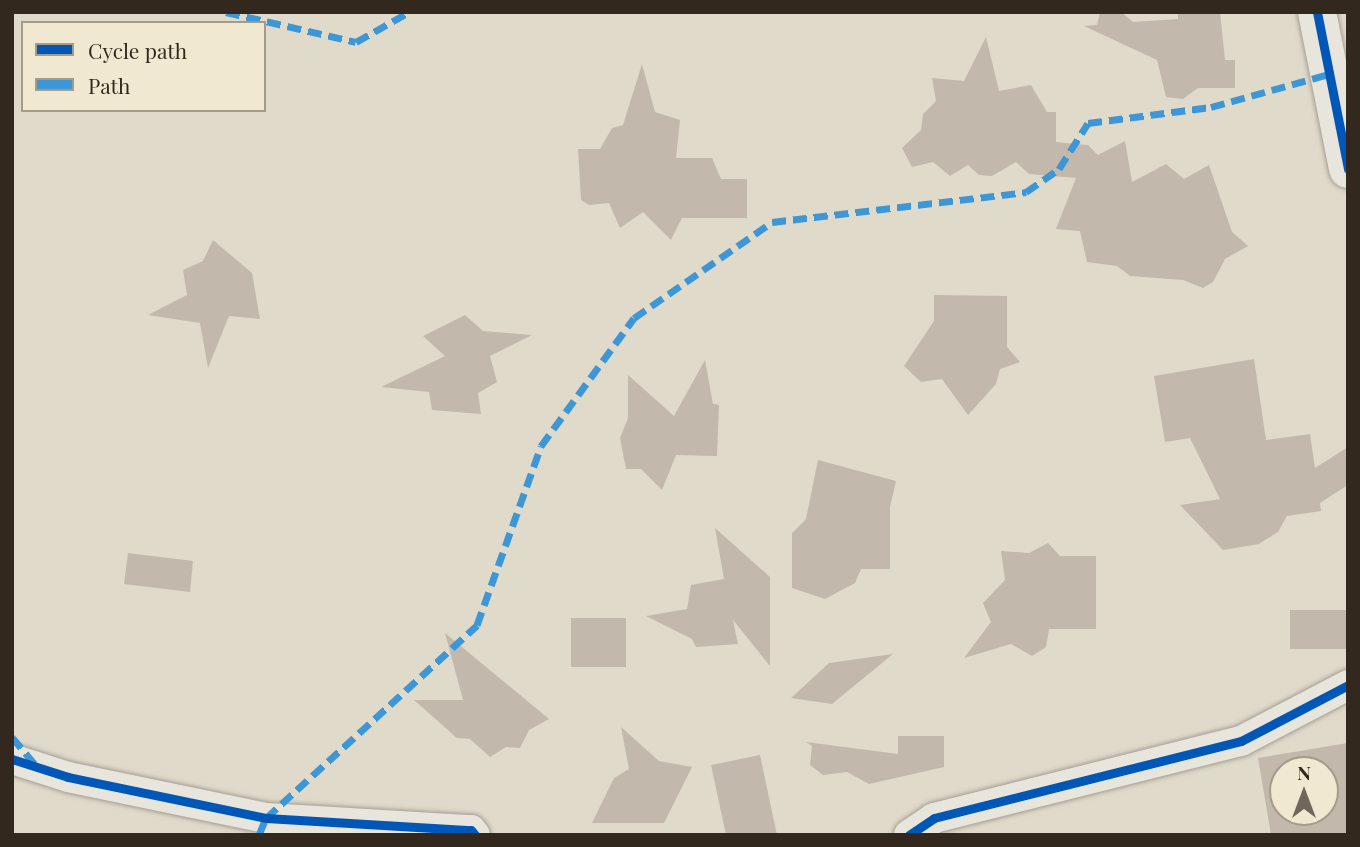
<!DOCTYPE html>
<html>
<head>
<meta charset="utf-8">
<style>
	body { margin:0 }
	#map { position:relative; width:1360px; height:847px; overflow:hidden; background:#e0dacb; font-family:"Playfair Display",serif }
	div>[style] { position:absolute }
	.building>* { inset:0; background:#c3b8ac }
	.roads { filter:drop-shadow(0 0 2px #a59f94) drop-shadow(0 0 2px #a59f94) }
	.street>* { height:30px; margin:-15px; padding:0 15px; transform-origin:15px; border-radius:15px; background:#e8e5dc }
	.secondary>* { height:38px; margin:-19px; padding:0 19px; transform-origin:19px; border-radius:19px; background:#e8e5dc }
	.quiet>* { height:7px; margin-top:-3.5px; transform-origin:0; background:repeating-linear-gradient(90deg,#3d96d5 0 14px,transparent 0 21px) }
	.cycleway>* { height:9px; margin:-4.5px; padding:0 4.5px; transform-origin:4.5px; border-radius:4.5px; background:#0057b8 }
	span { translate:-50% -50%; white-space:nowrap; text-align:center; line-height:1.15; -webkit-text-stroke:6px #f1e8d1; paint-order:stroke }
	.frame { position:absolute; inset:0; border:14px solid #33281e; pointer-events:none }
	.legend { position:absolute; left:21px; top:21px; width:245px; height:91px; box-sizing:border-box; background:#f1e8d1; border:2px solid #a59b89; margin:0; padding:9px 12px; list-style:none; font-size:21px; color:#33281e }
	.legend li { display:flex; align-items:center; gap:14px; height:35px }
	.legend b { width:35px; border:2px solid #a59b89 }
	.north { position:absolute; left:1269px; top:756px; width:70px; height:70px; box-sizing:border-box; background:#f1e8d1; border:2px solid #a59b89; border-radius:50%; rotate:0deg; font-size:19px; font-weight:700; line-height:28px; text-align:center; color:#33281e }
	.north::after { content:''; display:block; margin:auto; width:24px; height:32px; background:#70665b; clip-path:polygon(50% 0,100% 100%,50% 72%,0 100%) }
</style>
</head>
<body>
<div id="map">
	<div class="building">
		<div style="clip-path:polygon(1100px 12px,1121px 12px,1133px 22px,1178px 19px,1178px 12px,1220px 12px,1225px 60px,1235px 60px,1235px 88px,1198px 88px,1183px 99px,1166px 97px,1157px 60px,1084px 26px,1097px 25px)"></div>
		<div style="clip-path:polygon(986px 37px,999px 91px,1031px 85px,1047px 112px,1056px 112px,1056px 142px,1088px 145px,1098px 155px,1125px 141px,1132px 182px,1166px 164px,1184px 179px,1209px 165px,1232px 232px,1248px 246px,1225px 259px,1213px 282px,1203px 288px,1183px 280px,1130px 276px,1117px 266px,1087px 262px,1080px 231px,1056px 229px,1076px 178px,1029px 174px,1016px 162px,992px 176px,979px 175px,968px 165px,950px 176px,933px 162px,912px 167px,902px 148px,921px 130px,923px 114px,936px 101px,932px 78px,964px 81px)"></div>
		<div style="clip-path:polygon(642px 64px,655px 112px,680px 120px,676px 158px,712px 158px,721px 179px,747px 179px,747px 218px,682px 218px,671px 240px,643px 212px,620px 228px,609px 203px,589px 205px,581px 200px,578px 149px,600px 149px,612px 128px,623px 125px)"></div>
		<div style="clip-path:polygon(213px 240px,252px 273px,260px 319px,229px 316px,208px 368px,200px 323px,148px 315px,187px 295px,183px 270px,203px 261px)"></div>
		<div style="clip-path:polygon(934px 295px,1007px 296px,1007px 347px,1020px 362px,1000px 369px,996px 384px,968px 415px,942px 379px,921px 382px,904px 366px,934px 321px)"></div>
		<div style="clip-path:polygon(465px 315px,483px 331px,532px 335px,490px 356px,497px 382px,478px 393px,481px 414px,432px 410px,429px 392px,381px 387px,445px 356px,423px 336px)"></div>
		<div style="clip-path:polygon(1254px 359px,1266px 440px,1310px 434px,1315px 468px,1348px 447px,1348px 485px,1320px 503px,1321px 511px,1287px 516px,1278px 532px,1259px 544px,1223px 550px,1180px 505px,1220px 499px,1190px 438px,1165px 442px,1154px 376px)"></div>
		<div style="clip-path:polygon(705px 360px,713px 404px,719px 405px,717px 456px,676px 455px,662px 490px,641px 469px,626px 469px,620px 438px,628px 418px,628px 375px,674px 416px)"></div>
		<div style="clip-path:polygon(818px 460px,896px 481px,890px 507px,890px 569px,861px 569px,855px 583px,825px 599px,792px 588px,792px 533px,806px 519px)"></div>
		<div style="clip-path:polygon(715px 528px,770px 577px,770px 666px,733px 620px,738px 644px,696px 647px,692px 639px,646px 616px,687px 609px,691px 585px,724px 579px)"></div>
		<div style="clip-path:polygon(1048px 543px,1060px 556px,1096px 556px,1096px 629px,1049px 629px,1046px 647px,1032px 656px,1011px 644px,964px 658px,991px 622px,983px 603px,1005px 580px,1001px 551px,1029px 553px)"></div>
		<div style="clip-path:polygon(128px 553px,193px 561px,190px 592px,124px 584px)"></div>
		<div style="clip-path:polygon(1290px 610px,1348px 610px,1348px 649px,1290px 649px)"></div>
		<div style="clip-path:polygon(571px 618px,626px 618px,626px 667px,571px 667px)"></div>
		<div style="clip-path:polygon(445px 633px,549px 719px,529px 730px,520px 748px,506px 747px,490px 757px,470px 739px,457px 738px,414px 700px,463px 700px)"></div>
		<div style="clip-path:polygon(893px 654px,832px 704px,791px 698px,829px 663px)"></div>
		<div style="clip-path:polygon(621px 727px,659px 761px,692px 767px,664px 823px,592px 823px,614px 778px,629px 769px)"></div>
		<div style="clip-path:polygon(898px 736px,944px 736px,944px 767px,869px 784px,847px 772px,823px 775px,810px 765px,812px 746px,806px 742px,898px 754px)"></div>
		<div style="clip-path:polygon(evenodd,1348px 743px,1348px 835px,1271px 835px,1258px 758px,1348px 743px,1283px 770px,1325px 770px,1325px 812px,1283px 812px,1283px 770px)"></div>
		<div style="clip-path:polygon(760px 755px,777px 835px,726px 835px,711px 765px)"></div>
	</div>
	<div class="roads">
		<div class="street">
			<div style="left:12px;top:759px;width:59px;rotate:17.8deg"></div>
			<div style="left:68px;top:777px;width:202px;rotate:11.7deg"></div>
			<div style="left:266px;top:818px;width:205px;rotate:3.4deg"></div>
			<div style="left:471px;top:830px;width:6px;rotate:51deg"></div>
			<div style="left:909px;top:835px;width:30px;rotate:-34deg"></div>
			<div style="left:934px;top:818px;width:317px;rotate:-14.1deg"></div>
			<div style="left:1241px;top:741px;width:121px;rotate:-27.6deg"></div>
		</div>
		<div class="secondary">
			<div style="left:1317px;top:12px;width:160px;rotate:78.8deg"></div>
		</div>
	</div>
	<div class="quiet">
		<div style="left:226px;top:12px;width:133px;rotate:13deg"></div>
		<div style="left:356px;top:42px;width:61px;rotate:-29.5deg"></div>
		<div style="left:12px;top:737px;width:35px;rotate:50deg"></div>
		<div style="left:259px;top:835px;width:18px;rotate:-68deg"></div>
		<div style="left:266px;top:818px;width:286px;rotate:-42.4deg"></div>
		<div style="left:477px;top:625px;width:190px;rotate:-70.3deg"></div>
		<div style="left:541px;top:446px;width:158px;rotate:-54deg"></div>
		<div style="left:634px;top:318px;width:168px;rotate:-34.8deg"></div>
		<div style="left:772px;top:222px;width:256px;rotate:-6.7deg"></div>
		<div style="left:1026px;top:192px;width:40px;rotate:-34.9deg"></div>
		<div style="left:1059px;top:169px;width:54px;rotate:-57.8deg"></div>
		<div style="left:1088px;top:123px;width:124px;rotate:-7.4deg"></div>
		<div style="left:1211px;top:107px;width:123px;rotate:-15.6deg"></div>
	</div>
	<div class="cycleway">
		<div style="left:1317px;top:12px;width:160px;rotate:78.8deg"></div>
		<div style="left:12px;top:759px;width:59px;rotate:17.8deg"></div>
		<div style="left:68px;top:777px;width:202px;rotate:11.7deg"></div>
		<div style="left:266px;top:818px;width:205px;rotate:3.4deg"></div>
		<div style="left:471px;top:830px;width:6px;rotate:51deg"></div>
		<div style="left:909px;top:835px;width:30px;rotate:-34deg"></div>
		<div style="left:934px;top:818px;width:317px;rotate:-14.1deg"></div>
		<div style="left:1241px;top:741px;width:121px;rotate:-27.6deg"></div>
	</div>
	<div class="frame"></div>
	<ul class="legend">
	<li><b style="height:9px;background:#0057b8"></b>Cycle path</li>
	<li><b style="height:9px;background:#3d96d5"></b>Path</li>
	</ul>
	<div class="north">N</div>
</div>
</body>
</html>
